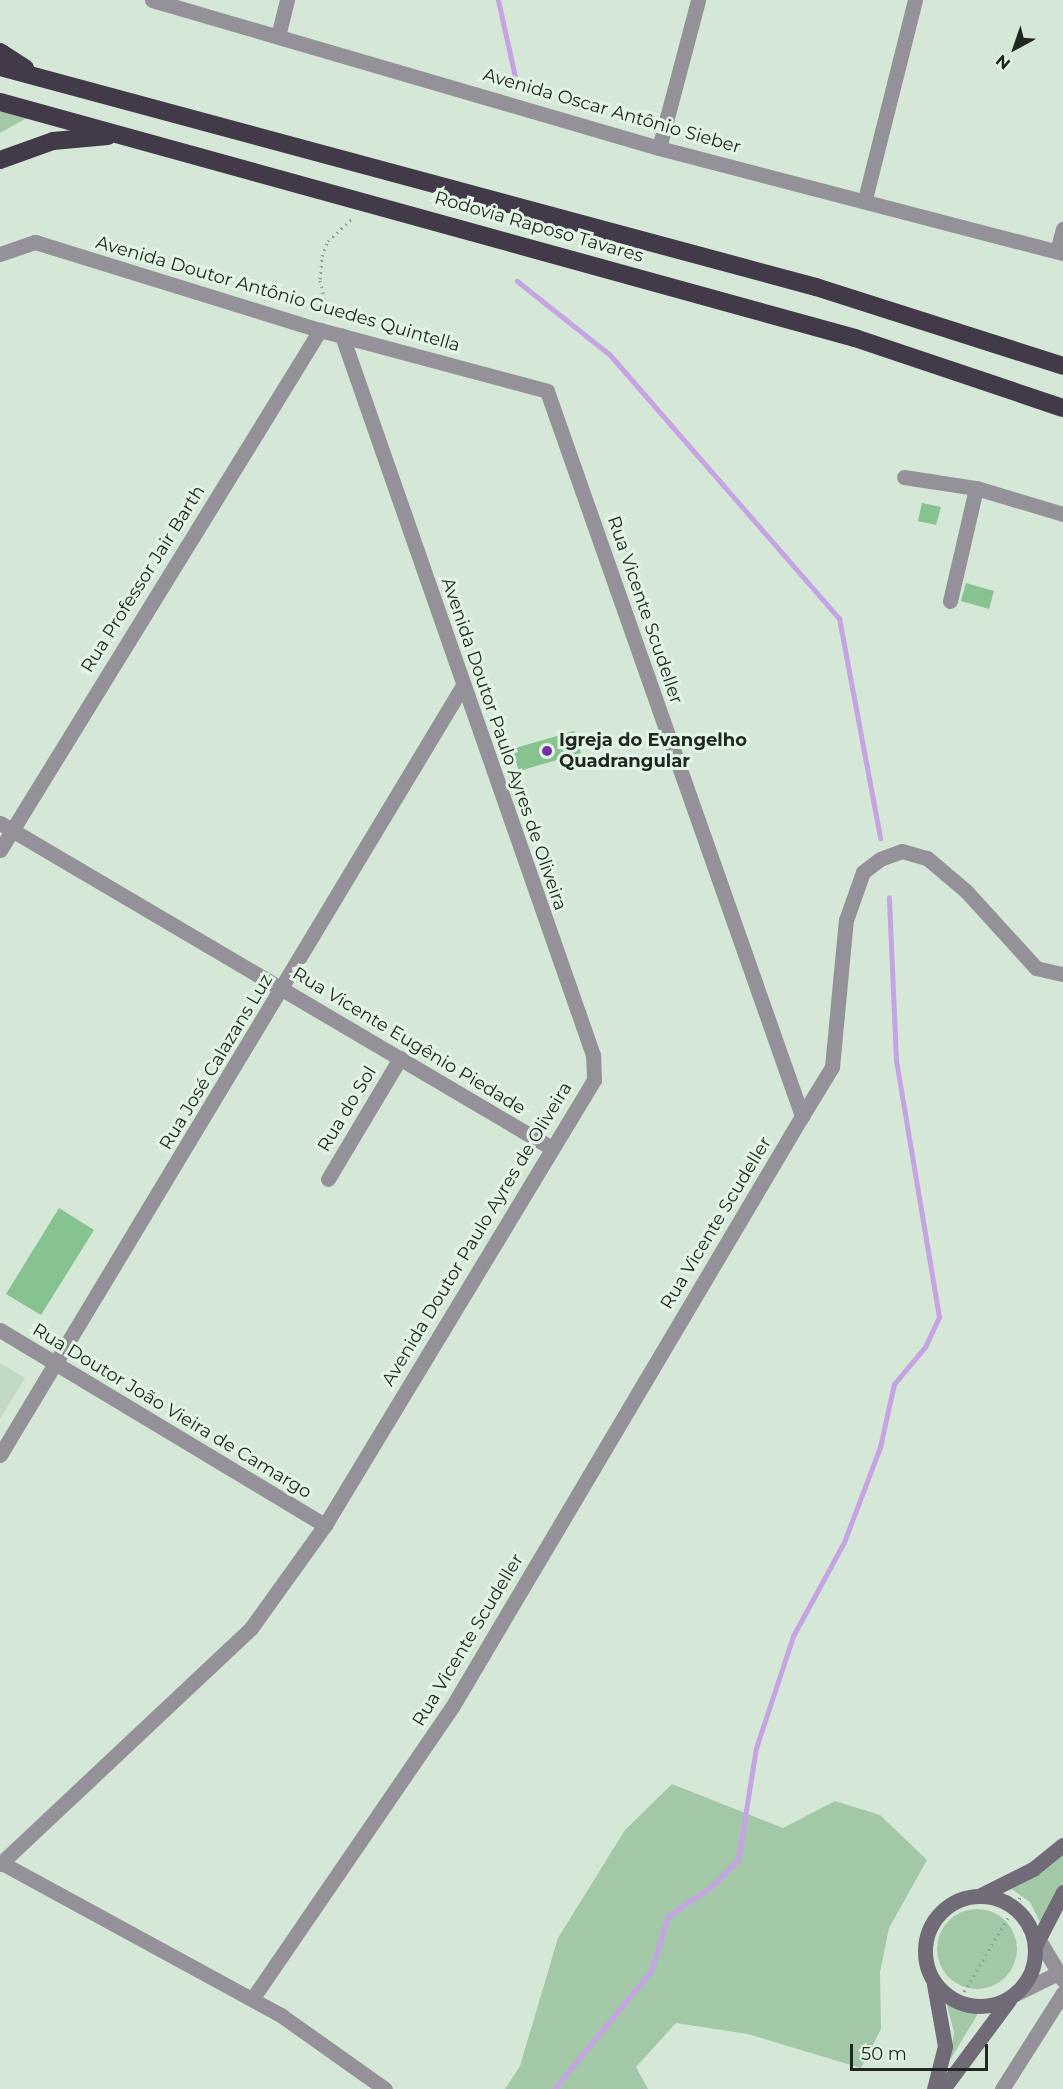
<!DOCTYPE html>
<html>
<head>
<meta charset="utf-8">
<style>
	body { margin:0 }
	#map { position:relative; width:1063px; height:2089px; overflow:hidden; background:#d5e7d7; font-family:Montserrat,sans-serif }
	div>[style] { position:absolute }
	.built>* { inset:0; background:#c2dac5 }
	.green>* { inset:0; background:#a2c8a7 }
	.round { border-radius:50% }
	.stream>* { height:5px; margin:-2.5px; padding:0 2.5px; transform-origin:2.5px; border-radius:2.5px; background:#c6a3e3 }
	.building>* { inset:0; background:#86c390 }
	.path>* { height:3px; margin-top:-1.5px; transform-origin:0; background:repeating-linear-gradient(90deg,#919e92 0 1.5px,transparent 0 6px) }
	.street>* { height:15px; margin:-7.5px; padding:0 7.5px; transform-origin:7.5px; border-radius:7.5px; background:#959199 }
	.secondary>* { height:15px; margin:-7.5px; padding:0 7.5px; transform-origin:7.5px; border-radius:7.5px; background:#716b77 }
	.secondary>.ring { margin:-7.5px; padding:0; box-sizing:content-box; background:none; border:15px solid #716b77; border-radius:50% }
	.highway>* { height:18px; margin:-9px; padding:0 9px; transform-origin:9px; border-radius:9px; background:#423949 }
	.dots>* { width:16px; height:16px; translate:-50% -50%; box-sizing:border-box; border:3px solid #e2f4e4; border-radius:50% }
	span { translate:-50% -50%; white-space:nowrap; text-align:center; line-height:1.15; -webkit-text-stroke:6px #e2f4e4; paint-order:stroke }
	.street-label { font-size:18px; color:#202721 }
	.poi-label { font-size:18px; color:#202721; font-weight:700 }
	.left { translate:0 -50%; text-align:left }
	.north { position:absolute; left:985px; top:18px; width:60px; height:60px; -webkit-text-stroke:4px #e2f4e4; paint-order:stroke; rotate:220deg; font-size:16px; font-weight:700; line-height:24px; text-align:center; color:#202721 }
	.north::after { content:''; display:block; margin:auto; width:21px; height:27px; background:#202721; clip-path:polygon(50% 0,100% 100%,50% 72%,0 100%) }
	.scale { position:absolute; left:850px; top:2044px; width:138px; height:27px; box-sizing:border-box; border:3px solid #202721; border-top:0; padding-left:8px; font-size:18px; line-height:21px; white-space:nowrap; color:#202721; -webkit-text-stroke:4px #e2f4e4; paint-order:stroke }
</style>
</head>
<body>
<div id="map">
	<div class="built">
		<div style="clip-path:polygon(0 1363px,25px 1378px,0 1419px)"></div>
	</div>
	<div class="green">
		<div style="clip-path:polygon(0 103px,36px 113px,0 133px)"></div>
		<div style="clip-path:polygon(672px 1784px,783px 1828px,835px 1801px,880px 1815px,927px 1860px,889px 1928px,880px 1972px,881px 2029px,861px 2068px,748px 2034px,676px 2023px,636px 2067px,648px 2089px,505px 2089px,520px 2066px,558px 1938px,625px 1830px)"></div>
		<div style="clip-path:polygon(1063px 1853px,1063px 1883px,1040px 1922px,1030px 1902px,1009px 1887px)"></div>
		<div class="round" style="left:937px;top:1909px;width:80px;height:80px"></div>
		<div style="clip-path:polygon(946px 2002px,979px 2012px,950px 2060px,954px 2032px)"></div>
	</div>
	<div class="stream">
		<div style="left:498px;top:0;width:83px;rotate:77.5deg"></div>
		<div style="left:517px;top:281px;width:119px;rotate:38.5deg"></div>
		<div style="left:610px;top:355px;width:349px;rotate:49deg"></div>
		<div style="left:839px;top:618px;width:224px;rotate:79.4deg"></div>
		<div style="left:554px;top:2089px;width:153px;rotate:-50.6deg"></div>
		<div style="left:651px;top:1971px;width:58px;rotate:-72.8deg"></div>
		<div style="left:668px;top:1916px;width:53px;rotate:-34.3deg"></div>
		<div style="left:712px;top:1886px;width:37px;rotate:-45deg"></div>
		<div style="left:738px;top:1860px;width:113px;rotate:-80.9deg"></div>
		<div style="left:756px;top:1748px;width:118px;rotate:-71.7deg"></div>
		<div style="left:793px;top:1636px;width:107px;rotate:-61.5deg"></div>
		<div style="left:844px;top:1542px;width:102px;rotate:-69.2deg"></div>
		<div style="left:880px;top:1447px;width:65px;rotate:-77.5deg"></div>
		<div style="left:894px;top:1384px;width:48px;rotate:-50deg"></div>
		<div style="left:925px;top:1347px;width:33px;rotate:-65deg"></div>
		<div style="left:939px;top:1317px;width:261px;rotate:-99.5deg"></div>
		<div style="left:896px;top:1060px;width:163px;rotate:-92.5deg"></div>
	</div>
	<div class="building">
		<div style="clip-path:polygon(922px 503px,941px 507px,936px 525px,918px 521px)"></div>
		<div style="clip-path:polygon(966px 583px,994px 591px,989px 609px,961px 601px)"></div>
		<div style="clip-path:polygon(574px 731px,581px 753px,519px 771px,512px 749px)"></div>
		<div style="clip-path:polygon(59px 1208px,94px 1230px,41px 1315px,6px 1294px)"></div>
	</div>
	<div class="path">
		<div style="left:328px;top:317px;width:39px;rotate:-102deg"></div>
		<div style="left:320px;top:279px;width:23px;rotate:-85deg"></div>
		<div style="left:322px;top:256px;width:16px;rotate:-68deg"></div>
		<div style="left:328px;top:241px;width:33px;rotate:-43deg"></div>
		<div style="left:955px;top:2007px;width:131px;rotate:-59.3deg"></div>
	</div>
	<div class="street">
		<div style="left:152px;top:0;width:528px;rotate:16.27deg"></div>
		<div style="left:659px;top:148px;width:417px;rotate:14.6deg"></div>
		<div style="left:278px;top:36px;width:37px;rotate:-76deg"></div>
		<div style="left:659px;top:148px;width:153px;rotate:-75.2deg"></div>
		<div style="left:865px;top:199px;width:205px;rotate:-75.9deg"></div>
		<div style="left:1057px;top:251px;width:23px;rotate:-75deg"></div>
		<div style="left:0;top:254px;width:37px;rotate:-19deg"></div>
		<div style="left:35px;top:242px;width:298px;rotate:17.2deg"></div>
		<div style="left:320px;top:330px;width:235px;rotate:15deg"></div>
		<div style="left:547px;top:391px;width:769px;rotate:70.62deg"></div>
		<div style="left:802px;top:1116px;width:687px;rotate:120.63deg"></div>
		<div style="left:452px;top:1707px;width:354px;rotate:124.4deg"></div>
		<div style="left:904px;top:477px;width:73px;rotate:8.7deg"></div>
		<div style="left:976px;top:488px;width:91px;rotate:16.6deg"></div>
		<div style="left:950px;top:601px;width:116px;rotate:-77deg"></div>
		<div style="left:0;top:823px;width:638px;rotate:30.5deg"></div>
		<div style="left:0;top:850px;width:611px;rotate:-58.39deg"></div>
		<div style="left:802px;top:1116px;width:57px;rotate:-58.5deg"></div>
		<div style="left:832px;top:1067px;width:148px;rotate:-84.6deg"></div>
		<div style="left:846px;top:920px;width:51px;rotate:-70.5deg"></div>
		<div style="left:863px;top:872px;width:21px;rotate:-37deg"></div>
		<div style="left:880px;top:859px;width:23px;rotate:-20deg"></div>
		<div style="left:902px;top:851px;width:26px;rotate:16deg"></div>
		<div style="left:927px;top:858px;width:51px;rotate:40.2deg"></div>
		<div style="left:966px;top:891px;width:104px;rotate:47.7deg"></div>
		<div style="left:1036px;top:968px;width:28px;rotate:13deg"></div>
		<div style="left:328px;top:1179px;width:141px;rotate:-59.2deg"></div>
		<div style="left:0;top:1330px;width:379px;rotate:31deg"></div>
		<div style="left:0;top:1455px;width:896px;rotate:-58.97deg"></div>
		<div style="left:0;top:1862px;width:321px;rotate:28.6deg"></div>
		<div style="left:282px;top:2016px;width:126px;rotate:35.3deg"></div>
		<div style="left:0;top:1864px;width:345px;rotate:-43.2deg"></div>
		<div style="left:251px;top:1628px;width:127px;rotate:-54.3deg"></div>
		<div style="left:325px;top:1525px;width:520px;rotate:-58.85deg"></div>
		<div style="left:594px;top:1080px;width:25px;rotate:-92deg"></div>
		<div style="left:593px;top:1055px;width:762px;rotate:-109.24deg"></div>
		<div style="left:1035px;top:1949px;width:8px;rotate:-30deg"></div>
		<div style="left:1042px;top:1945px;width:41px;rotate:59deg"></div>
		<div style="left:1015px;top:1994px;width:48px;rotate:-26deg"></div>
		<div style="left:1002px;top:2089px;width:114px;rotate:-57.6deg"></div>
	</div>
	<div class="secondary">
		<div style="left:981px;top:1895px;width:58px;rotate:-26.6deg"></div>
		<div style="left:1033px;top:1869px;width:38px;rotate:-39deg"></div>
		<div class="ring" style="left:925px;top:1896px;width:95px;height:95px"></div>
		<div style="left:1035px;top:1946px;width:61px;rotate:-62.6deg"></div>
		<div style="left:934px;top:2089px;width:44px;rotate:-75.7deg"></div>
		<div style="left:945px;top:2046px;width:63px;rotate:-100.1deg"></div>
		<div style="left:943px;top:2089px;width:111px;rotate:-53.4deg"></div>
	</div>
	<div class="highway">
		<div style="left:0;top:52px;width:30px;rotate:33deg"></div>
		<div style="left:0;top:67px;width:845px;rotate:15.09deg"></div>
		<div style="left:816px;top:287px;width:259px;rotate:17.7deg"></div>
		<div style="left:0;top:102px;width:887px;rotate:15.43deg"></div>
		<div style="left:855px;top:338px;width:219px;rotate:18.6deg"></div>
		<div style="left:0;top:160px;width:56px;rotate:-19.7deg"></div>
		<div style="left:53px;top:141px;width:55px;rotate:-5.2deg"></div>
	</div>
	<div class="dots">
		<div style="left:547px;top:751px;background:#7730a4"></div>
	</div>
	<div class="street-label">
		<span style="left:612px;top:111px;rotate:16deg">Avenida Oscar Antônio Sieber</span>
		<span style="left:539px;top:227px;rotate:16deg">Rodovia Raposo Tavares</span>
		<span style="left:278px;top:294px;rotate:16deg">Avenida Doutor Antônio Guedes Quintella</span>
		<span style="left:143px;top:579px;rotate:-58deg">Rua Professor Jair Barth</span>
		<span style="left:645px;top:610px;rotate:71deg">Rua Vicente Scudeller</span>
		<span style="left:504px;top:744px;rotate:71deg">Avenida Doutor Paulo Ayres de Oliveira</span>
		<span style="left:409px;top:1041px;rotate:31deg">Rua Vicente Eugênio Piedade</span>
		<span style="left:216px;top:1062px;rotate:-59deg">Rua José Calazans Luz</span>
		<span style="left:347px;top:1109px;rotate:-59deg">Rua do Sol</span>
		<span style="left:716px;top:1223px;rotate:-59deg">Rua Vicente Scudeller</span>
		<span style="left:477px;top:1234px;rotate:-59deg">Avenida Doutor Paulo Ayres de Oliveira</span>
		<span style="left:172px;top:1411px;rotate:31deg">Rua Doutor João Vieira de Camargo</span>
		<span style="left:468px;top:1640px;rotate:-59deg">Rua Vicente Scudeller</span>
	</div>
	<div class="poi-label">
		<span class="left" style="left:559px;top:751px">Igreja do Evangelho<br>Quadrangular</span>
	</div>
	<div class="north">N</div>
	<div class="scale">50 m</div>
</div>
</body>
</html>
